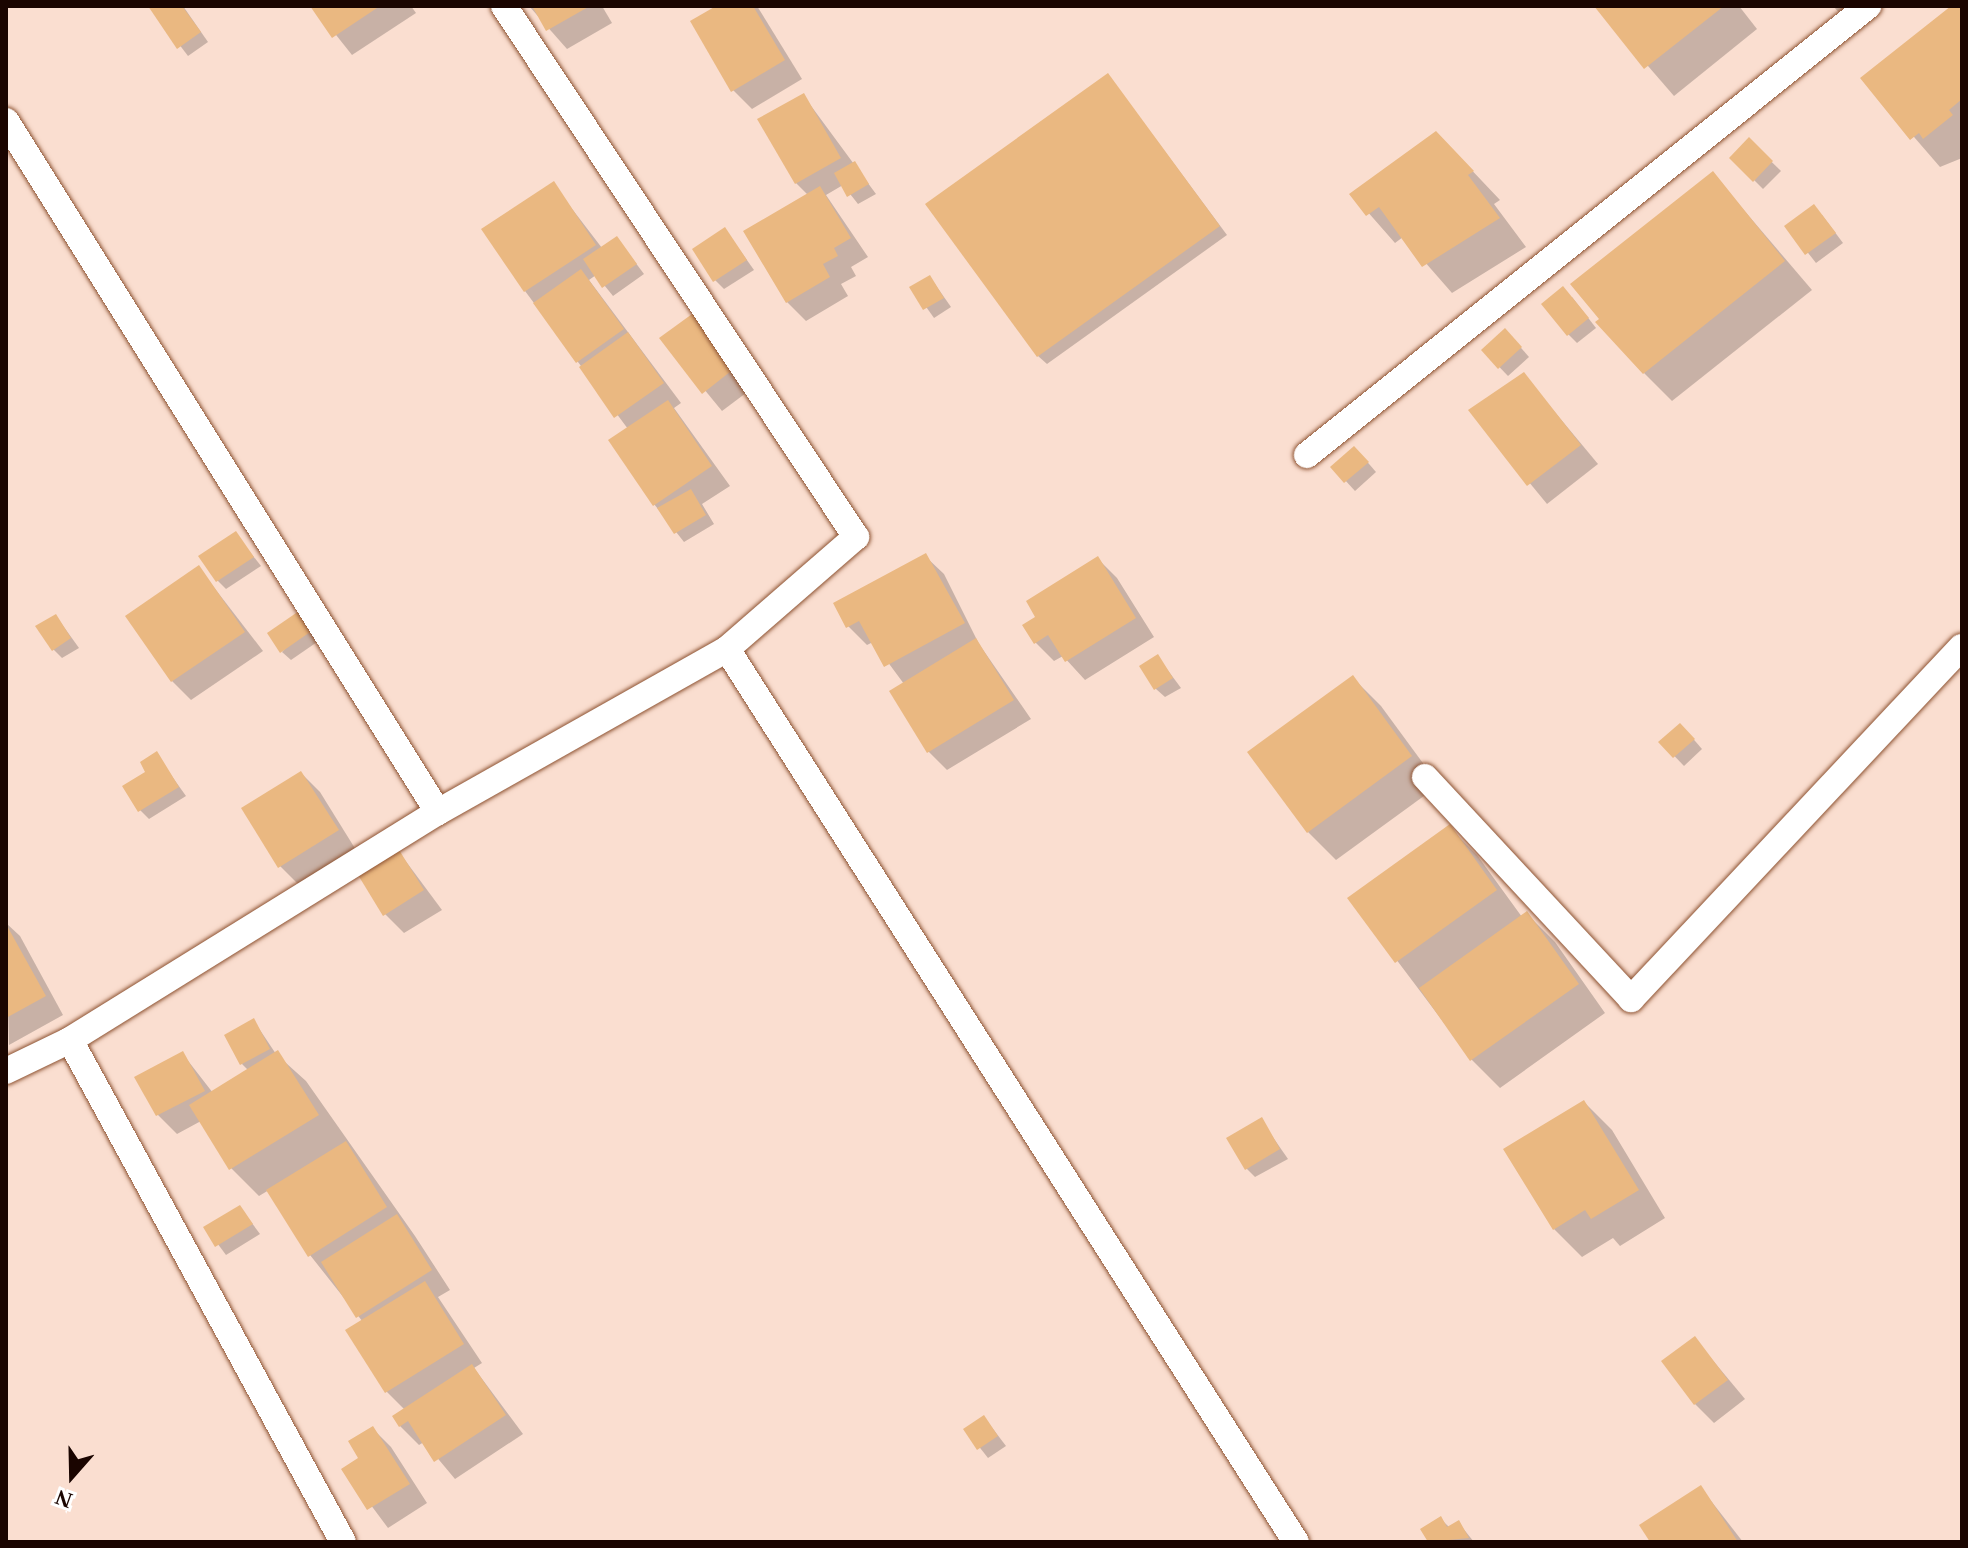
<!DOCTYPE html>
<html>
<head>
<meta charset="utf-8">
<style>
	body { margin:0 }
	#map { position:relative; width:1968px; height:1548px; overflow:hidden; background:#faded0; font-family:Georgia,serif }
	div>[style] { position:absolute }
	.shadow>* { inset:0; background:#0003 }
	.building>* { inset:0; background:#eab881 }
	.roads { filter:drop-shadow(0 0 2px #8d5231) drop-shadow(0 0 2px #8d5231) }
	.service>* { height:26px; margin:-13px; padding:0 13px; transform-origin:13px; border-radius:13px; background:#fff }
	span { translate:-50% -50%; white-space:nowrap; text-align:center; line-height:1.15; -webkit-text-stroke:6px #fff; paint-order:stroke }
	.frame { position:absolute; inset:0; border:8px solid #1a0500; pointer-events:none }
	.north { position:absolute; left:32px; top:1436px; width:80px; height:80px; -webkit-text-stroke:6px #fff; paint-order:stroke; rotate:200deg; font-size:22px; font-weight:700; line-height:32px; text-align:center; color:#1a0500 }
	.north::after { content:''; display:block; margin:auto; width:28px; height:36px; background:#1a0500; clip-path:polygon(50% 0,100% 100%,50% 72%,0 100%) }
</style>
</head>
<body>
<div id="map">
	<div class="shadow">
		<div style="clip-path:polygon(150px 6px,183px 6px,208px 42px,188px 56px)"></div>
		<div style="clip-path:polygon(313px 6px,411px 6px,416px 13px,352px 55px)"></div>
		<div style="clip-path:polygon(529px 6px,602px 6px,612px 23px,567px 49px)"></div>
		<div style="clip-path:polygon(720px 6px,757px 6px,802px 79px,752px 109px,733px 90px)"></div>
		<div style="clip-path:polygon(1596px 6px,1739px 6px,1757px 29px,1674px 96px)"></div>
		<div style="clip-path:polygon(1833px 6px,1863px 6px,1846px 20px)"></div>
		<div style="clip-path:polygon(1954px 6px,1962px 6px,1962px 158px,1940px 167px,1863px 78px)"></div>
		<div style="clip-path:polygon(1108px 75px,1227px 235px,1047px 364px,1038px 356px)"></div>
		<div style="clip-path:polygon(803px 95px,876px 194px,858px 204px,843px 185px,826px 195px,868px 257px,851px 267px,856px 276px,841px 284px,848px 296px,806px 321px,787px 302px,808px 195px,796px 183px)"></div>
		<div style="clip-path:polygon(1749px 140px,1781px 171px,1763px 189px,1732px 158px)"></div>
		<div style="clip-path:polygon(1464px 162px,1500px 200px,1494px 204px,1526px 247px,1452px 293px,1403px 237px,1395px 243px,1352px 194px)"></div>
		<div style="clip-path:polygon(1713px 174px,1812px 290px,1672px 401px,1644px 373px)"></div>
		<div style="clip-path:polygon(553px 184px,602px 248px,617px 238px,644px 274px,613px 296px,596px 275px,589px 280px,681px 403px,674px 408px,730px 486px,702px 504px,714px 524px,684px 542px,654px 504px,628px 429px,525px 291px)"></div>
		<div style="clip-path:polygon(1822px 215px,1843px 243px,1816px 263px,1787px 226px)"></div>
		<div style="clip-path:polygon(725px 229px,754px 270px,724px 289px,715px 280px)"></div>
		<div style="clip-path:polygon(930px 277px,951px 307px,934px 318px,912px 287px)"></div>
		<div style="clip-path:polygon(1572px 297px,1596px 328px,1577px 343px,1568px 334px)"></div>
		<div style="clip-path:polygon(662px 338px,758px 384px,722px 411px)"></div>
		<div style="clip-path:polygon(1514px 340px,1529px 357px,1508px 376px,1483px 350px)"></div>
		<div style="clip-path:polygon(1524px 375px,1598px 464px,1547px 504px,1470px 410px)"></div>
		<div style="clip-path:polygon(1363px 457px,1376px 472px,1355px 491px,1333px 467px)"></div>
		<div style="clip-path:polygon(235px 533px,261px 566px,226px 589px,217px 580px)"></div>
		<div style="clip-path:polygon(925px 556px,944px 574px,979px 644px,1031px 719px,947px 770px,928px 751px,904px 684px,873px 642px,867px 645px,848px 626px)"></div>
		<div style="clip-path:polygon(1098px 559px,1117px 578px,1154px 637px,1085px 680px,1063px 656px,1054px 661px,1035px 642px,1038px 617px)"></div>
		<div style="clip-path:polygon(199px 568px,263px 651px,191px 700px,172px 681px)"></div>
		<div style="clip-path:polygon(56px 616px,79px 648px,62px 658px,53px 649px)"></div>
		<div style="clip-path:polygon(308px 622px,320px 640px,291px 660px,282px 652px)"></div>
		<div style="clip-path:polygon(1158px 657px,1181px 688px,1165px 697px,1156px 689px)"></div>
		<div style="clip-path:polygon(1353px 678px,1381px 706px,1439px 785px,1336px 860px,1308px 832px)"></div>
		<div style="clip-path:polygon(1689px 734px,1702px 749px,1684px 766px,1661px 742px)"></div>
		<div style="clip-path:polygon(156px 754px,186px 796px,149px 819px,140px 810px)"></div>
		<div style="clip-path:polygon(301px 773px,320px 792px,356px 850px,299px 885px,280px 866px)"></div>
		<div style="clip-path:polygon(1449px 827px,1477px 855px,1522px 917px,1527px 914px,1555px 942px,1605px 1013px,1500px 1088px,1472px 1060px,1350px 898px)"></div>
		<div style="clip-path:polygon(396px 848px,442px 910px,404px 933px,385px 914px)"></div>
		<div style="clip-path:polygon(6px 923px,20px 936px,63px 1015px,9px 1045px)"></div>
		<div style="clip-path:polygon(254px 1021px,276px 1054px,306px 1081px,415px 1236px,450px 1290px,438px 1297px,482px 1363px,474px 1368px,523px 1434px,455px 1479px,424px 1442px,419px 1445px,400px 1426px,405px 1410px,387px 1392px,363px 1322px,310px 1255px,269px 1190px,259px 1196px,231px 1168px,201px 1121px,177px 1134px,158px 1115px,137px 1078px,182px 1053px,213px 1093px,249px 1071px,242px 1064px)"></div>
		<div style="clip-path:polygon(1584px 1102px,1612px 1130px,1665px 1218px,1620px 1246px,1613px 1238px,1582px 1257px,1554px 1229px)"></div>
		<div style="clip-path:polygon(1261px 1120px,1288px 1159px,1255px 1177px,1246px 1168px)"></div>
		<div style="clip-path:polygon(240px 1207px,260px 1234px,226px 1255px,206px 1228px)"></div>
		<div style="clip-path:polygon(1695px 1339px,1745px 1399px,1714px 1423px,1695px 1404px)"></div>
		<div style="clip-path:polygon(984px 1417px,1006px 1446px,988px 1458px,966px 1430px)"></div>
		<div style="clip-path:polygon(372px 1428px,391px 1447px,427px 1503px,388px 1528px,344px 1469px,361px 1458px)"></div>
		<div style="clip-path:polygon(1701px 1488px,1743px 1542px,1653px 1542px)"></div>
		<div style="clip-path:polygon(1441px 1519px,1450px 1528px,1458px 1522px,1474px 1542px,1431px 1542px,1423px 1530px)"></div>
	</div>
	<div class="building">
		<div style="clip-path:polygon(148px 6px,182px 6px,201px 32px,177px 49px)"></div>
		<div style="clip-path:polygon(310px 6px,380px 6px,332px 38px)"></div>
		<div style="clip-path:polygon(532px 6px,590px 6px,546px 31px)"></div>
		<div style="clip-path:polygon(716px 6px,753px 6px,785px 60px,731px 92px,690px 21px)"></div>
		<div style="clip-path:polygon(1594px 6px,1724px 6px,1644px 69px)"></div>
		<div style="clip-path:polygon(1951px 6px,1962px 6px,1962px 99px,1949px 110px,1953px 115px,1923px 139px,1919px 133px,1910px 140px,1860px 78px)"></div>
		<div style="clip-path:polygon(1108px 73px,1220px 226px,1037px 357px,925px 204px)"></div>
		<div style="clip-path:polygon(804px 93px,841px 158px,795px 184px,757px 119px)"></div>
		<div style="clip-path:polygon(1436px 131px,1474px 171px,1468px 175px,1500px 218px,1422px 267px,1379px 207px,1366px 216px,1349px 194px)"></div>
		<div style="clip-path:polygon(1749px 137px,1773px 161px,1753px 182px,1729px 158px)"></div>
		<div style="clip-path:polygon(855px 161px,869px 184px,847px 197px,834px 173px)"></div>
		<div style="clip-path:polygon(1713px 171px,1785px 261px,1643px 374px,1595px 322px,1599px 319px,1570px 284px)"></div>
		<div style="clip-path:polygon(554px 181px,596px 245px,524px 292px,481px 229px)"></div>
		<div style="clip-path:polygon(820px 186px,851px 238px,834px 248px,838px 256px,823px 264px,830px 277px,786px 303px,743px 231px)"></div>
		<div style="clip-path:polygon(1814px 204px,1836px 233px,1805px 255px,1784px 226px)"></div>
		<div style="clip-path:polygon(725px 227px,747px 260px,713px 282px,692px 249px)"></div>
		<div style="clip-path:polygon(617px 236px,637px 264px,602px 288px,583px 259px)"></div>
		<div style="clip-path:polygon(581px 269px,624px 329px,576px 363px,533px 303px)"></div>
		<div style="clip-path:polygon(930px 275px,944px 298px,923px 310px,909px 287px)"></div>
		<div style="clip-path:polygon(1563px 286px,1589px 318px,1567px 336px,1541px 304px)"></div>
		<div style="clip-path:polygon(699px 309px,740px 364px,702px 394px,659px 338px)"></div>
		<div style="clip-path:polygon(1505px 328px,1522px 347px,1498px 369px,1481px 350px)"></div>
		<div style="clip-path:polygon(628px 332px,664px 383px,614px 418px,579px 367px)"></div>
		<div style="clip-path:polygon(1524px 372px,1581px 445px,1527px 486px,1468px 410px)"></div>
		<div style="clip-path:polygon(668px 400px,712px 466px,653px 506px,608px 440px)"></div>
		<div style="clip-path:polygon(1354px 446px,1369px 462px,1344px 483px,1330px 467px)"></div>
		<div style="clip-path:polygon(691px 489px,706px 515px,674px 534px,657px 508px)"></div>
		<div style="clip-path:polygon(236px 531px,254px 557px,216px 582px,198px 556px)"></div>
		<div style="clip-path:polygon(926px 553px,965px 623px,884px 667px,859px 621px,846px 628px,833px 603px)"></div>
		<div style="clip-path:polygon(1098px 556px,1136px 618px,1065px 662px,1048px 635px,1034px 644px,1022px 625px,1035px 617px,1026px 601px)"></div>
		<div style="clip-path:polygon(199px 565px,245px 632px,171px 682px,125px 616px)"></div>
		<div style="clip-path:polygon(299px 611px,313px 630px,280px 653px,267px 633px)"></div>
		<div style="clip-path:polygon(56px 614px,71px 638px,52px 651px,35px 626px)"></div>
		<div style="clip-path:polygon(976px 638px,1014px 700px,927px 753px,889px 691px)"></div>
		<div style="clip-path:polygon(1158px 654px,1173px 678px,1154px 690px,1139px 666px)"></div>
		<div style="clip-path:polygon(1353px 675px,1412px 756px,1307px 833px,1247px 752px)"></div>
		<div style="clip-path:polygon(1680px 723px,1695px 739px,1673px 758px,1658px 742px)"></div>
		<div style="clip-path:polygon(157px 751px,179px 787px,138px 812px,122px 786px,145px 772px,140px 762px)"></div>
		<div style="clip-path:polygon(301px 771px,339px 830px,278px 868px,241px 808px)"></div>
		<div style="clip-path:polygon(1450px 824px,1497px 890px,1395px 963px,1347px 898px)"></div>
		<div style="clip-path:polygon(396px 845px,424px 890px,383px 916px,355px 870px)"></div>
		<div style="clip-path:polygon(1527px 911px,1579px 984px,1470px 1061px,1419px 988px)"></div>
		<div style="clip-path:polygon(6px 924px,46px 996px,6px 1018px)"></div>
		<div style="clip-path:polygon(254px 1018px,270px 1049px,240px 1065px,224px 1035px)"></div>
		<div style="clip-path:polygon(278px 1050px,319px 1115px,229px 1170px,189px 1105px)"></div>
		<div style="clip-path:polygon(183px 1051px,205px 1091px,156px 1116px,134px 1077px)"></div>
		<div style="clip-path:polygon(1584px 1100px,1639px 1190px,1591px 1219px,1585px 1210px,1553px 1230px,1503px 1149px)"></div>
		<div style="clip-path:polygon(1262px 1117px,1280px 1149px,1245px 1170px,1226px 1138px)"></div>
		<div style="clip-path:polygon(346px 1141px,387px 1207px,308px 1257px,266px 1190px)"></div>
		<div style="clip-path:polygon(240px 1205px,253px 1224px,215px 1247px,203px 1227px)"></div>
		<div style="clip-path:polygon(397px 1214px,432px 1270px,356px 1318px,321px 1262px)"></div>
		<div style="clip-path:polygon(425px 1281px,464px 1344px,385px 1393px,345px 1330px)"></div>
		<div style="clip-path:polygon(1695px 1336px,1728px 1380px,1694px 1405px,1661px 1361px)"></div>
		<div style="clip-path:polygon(472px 1364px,506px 1415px,434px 1462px,408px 1421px,399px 1427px,392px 1416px)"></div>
		<div style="clip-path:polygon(984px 1415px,998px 1436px,977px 1450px,963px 1429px)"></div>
		<div style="clip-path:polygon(373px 1426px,410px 1484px,367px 1510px,341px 1469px,358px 1458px,348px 1441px)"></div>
		<div style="clip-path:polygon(1701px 1485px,1738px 1542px,1650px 1542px,1639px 1525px)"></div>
		<div style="clip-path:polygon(1441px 1516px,1447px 1527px,1459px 1520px,1469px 1538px,1428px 1542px,1420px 1529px)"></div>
	</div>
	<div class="roads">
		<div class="service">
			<div style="left:6px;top:121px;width:815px;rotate:57.99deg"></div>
			<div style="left:1307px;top:455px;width:719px;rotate:-38.67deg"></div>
			<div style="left:727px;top:649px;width:1059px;rotate:57.5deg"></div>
			<div style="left:1425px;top:777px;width:303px;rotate:47.1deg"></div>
			<div style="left:1631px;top:999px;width:483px;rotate:-46.8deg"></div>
			<div style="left:70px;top:1040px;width:571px;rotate:61.46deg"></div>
			<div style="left:6px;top:1071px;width:71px;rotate:-25.8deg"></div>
			<div style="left:70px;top:1040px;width:433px;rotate:-31.8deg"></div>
			<div style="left:438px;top:812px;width:332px;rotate:-29.4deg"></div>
			<div style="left:727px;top:649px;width:171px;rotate:-41deg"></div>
			<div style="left:856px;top:537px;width:637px;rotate:-123.54deg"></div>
		</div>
	</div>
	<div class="frame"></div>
	<div class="north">N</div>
</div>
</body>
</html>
